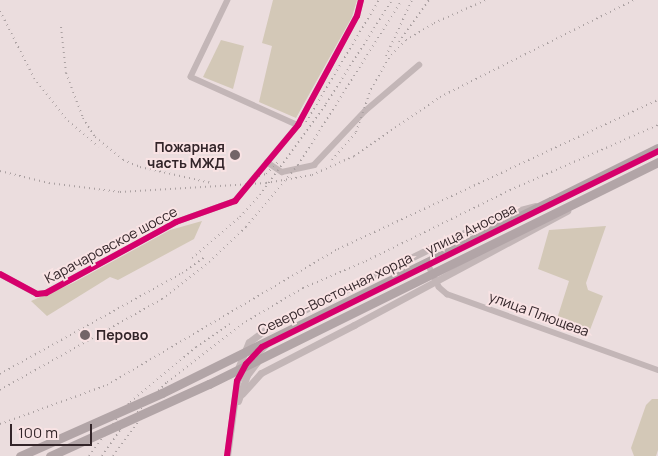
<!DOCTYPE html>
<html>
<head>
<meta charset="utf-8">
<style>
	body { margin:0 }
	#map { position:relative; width:658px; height:456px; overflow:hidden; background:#ebddde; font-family:Manrope,sans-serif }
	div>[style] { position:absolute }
	.green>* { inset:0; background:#d3c8b7 }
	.minor>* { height:5.5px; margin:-2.75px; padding:0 2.75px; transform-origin:2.75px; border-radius:2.75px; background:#c3b6b7 }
	.tertiary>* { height:7px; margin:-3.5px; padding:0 3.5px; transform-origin:3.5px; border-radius:3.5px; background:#c3b6b7 }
	.primary>* { height:9px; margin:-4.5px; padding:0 4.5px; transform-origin:4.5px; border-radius:4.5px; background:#b2a5a7 }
	.rail>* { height:2px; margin-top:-1px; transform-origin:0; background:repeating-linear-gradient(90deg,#aba1a2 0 1px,transparent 0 5px) }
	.tertiary-bridge>* { height:7px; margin:-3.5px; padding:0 3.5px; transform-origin:3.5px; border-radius:3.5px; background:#c3b6b7 }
	.primary-bridge>* { height:9px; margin:-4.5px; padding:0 4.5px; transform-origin:4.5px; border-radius:4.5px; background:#b2a5a7 }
	.cycleway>* { height:6px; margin:-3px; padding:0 3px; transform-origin:3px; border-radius:3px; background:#d6006c }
	.dots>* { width:14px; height:14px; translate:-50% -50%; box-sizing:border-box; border:2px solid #f9e3e4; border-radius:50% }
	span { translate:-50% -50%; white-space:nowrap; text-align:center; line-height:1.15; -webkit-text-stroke:4px #f9e3e4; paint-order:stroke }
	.poi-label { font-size:14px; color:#332529; font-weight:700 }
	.right { translate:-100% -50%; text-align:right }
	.left { translate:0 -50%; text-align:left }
	.street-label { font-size:14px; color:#332529 }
	.scale { position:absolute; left:10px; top:424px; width:82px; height:22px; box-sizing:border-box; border:2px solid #332529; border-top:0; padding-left:6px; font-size:15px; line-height:18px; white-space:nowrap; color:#332529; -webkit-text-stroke:4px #f9e3e4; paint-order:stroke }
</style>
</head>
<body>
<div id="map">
	<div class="green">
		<div style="clip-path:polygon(273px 0,357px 0,352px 17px,296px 118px,259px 102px,272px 46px,262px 43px)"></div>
		<div style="clip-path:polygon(221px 40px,244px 46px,233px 89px,203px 77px)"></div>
		<div style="clip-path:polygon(202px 221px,194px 239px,118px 280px,110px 277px,47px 316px,31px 301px,73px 283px,170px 230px)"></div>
		<div style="clip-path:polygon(606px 226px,586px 283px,588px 290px,603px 296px,588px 335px,556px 322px,569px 281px,538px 269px,549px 230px)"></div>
		<div style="clip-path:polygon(652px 399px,658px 399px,658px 450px,656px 456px,634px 456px,631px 448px,646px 405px)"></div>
	</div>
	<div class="minor">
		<div style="left:228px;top:0;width:85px;rotate:115.7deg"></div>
		<div style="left:191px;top:77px;width:117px;rotate:24.2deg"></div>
		<div style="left:267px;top:162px;width:18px;rotate:34deg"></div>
		<div style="left:282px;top:172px;width:33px;rotate:-12deg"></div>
		<div style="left:314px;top:165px;width:74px;rotate:-46.6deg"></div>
		<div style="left:365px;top:111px;width:71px;rotate:-40.4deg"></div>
		<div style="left:428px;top:264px;width:25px;rotate:64deg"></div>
		<div style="left:439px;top:287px;width:11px;rotate:41deg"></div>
		<div style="left:447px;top:294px;width:224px;rotate:19.8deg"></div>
		<div style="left:0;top:274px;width:42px;rotate:28.4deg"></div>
		<div style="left:37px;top:294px;width:9px;rotate:-6deg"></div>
		<div style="left:46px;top:293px;width:148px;rotate:-28.6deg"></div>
		<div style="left:176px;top:222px;width:63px;rotate:-19.6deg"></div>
		<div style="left:235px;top:201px;width:99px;rotate:-50.3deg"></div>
		<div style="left:298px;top:125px;width:124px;rotate:-61.6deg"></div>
		<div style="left:357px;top:16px;width:16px;rotate:-76deg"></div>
	</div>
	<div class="tertiary">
		<div style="left:237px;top:371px;width:31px;rotate:-68deg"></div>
		<div style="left:249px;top:342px;width:25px;rotate:-37deg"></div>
		<div style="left:269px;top:327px;width:185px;rotate:-26deg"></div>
		<div style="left:435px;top:246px;width:81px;rotate:-24deg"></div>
		<div style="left:509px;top:213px;width:27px;rotate:-15deg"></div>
		<div style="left:242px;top:394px;width:28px;rotate:-48deg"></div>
		<div style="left:261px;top:373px;width:105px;rotate:-27.3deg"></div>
		<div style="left:238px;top:401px;width:28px;rotate:-71deg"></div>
		<div style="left:247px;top:375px;width:16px;rotate:-52deg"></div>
		<div style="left:227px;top:456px;width:76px;rotate:-82.4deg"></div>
		<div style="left:237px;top:381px;width:19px;rotate:-62deg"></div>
		<div style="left:246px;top:364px;width:27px;rotate:-45deg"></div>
	</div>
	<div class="primary">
		<div style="left:551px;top:201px;width:119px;rotate:-26.4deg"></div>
	</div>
	<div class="rail">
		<div style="left:0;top:11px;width:75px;rotate:63.1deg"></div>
		<div style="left:34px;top:78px;width:55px;rotate:51.7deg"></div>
		<div style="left:68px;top:121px;width:40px;rotate:40deg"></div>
		<div style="left:61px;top:27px;width:46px;rotate:83.8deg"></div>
		<div style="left:66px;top:73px;width:48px;rotate:69.3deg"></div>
		<div style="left:83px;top:118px;width:22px;rotate:58deg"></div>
		<div style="left:95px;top:137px;width:36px;rotate:39deg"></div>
		<div style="left:123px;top:160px;width:18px;rotate:22deg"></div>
		<div style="left:140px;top:167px;width:73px;rotate:12.7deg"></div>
		<div style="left:399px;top:42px;width:52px;rotate:-54.5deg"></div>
		<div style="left:386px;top:56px;width:62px;rotate:-65.1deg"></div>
		<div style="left:306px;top:122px;width:142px;rotate:-59.1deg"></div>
		<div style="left:332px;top:160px;width:37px;rotate:-49deg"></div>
		<div style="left:356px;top:132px;width:46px;rotate:-70.8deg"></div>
		<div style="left:371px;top:89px;width:39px;rotate:-60deg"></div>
		<div style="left:391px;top:55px;width:21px;rotate:-45deg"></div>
		<div style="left:406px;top:40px;width:33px;rotate:-31deg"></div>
		<div style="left:434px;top:23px;width:57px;rotate:-23.9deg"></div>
		<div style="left:0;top:171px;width:50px;rotate:13.8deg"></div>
		<div style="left:49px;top:183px;width:72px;rotate:7.2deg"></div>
		<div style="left:120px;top:192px;width:146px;rotate:-3.5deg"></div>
		<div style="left:266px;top:183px;width:47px;rotate:-9.9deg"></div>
		<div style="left:312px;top:175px;width:46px;rotate:-24.3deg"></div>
		<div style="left:354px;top:156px;width:104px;rotate:-34.5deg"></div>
		<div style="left:440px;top:97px;width:217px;rotate:-26.6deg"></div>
		<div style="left:250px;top:180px;width:17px;rotate:-21deg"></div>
		<div style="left:266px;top:174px;width:18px;rotate:-45deg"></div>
		<div style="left:192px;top:258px;width:63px;rotate:-40.5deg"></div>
		<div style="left:240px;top:217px;width:30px;rotate:-48deg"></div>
		<div style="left:260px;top:195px;width:112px;rotate:-54deg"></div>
		<div style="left:326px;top:104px;width:123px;rotate:-57.6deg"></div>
		<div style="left:0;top:374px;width:208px;rotate:-29deg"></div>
		<div style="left:182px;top:273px;width:29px;rotate:-35deg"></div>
		<div style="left:0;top:390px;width:186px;rotate:-29.3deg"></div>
		<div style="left:162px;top:299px;width:60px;rotate:-38.2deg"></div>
		<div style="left:209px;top:262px;width:51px;rotate:-43.4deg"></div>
		<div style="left:246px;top:227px;width:81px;rotate:-50deg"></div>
		<div style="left:298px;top:165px;width:195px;rotate:-57.8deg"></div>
		<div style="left:0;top:424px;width:114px;rotate:-20deg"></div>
		<div style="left:107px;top:385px;width:268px;rotate:-30.5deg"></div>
		<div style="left:338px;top:249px;width:353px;rotate:-25deg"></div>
		<div style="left:89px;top:456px;width:68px;rotate:-52.8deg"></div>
		<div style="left:130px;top:402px;width:86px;rotate:-39.8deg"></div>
		<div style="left:196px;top:347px;width:41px;rotate:-34.1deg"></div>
		<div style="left:102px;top:456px;width:32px;rotate:-55deg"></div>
		<div style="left:120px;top:430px;width:67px;rotate:-45.6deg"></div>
		<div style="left:167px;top:382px;width:95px;rotate:-37.7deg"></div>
		<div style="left:242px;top:324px;width:71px;rotate:-30.5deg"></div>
		<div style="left:303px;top:288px;width:69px;rotate:-23.2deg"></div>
		<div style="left:366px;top:261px;width:161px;rotate:-26.2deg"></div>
		<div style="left:510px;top:190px;width:162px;rotate:-23.7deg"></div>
		<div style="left:113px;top:456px;width:55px;rotate:-53.1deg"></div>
	</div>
	<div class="tertiary-bridge">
		<div style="left:354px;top:325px;width:242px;rotate:-28.2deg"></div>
	</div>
	<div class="primary-bridge">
		<div style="left:20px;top:456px;width:155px;rotate:-23.9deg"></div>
		<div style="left:162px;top:393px;width:434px;rotate:-26.3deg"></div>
		<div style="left:50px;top:456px;width:175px;rotate:-24.4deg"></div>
		<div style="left:209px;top:384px;width:501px;rotate:-26.31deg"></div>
	</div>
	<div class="cycleway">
		<div style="left:0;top:274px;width:42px;rotate:28.4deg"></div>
		<div style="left:37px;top:294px;width:9px;rotate:-6deg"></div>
		<div style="left:46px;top:293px;width:148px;rotate:-28.6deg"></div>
		<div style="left:176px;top:222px;width:63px;rotate:-19.6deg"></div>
		<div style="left:235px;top:201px;width:99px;rotate:-50.3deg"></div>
		<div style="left:298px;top:125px;width:124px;rotate:-61.6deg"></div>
		<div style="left:357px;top:16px;width:16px;rotate:-76deg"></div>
		<div style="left:227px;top:456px;width:76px;rotate:-82.4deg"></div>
		<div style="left:237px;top:381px;width:19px;rotate:-62deg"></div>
		<div style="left:246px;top:364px;width:23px;rotate:-47deg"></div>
		<div style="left:262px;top:347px;width:442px;rotate:-26.3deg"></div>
	</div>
	<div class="dots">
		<div style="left:235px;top:155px;background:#736568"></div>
		<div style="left:85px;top:335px;background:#736568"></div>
	</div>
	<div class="poi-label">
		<span class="right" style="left:225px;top:155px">Пожарная<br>часть МЖД</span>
		<span class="left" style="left:96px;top:335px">Перово</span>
	</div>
	<div class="street-label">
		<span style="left:471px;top:229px;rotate:-26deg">улица Аносова</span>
		<span style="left:111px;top:245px;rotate:-28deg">Карачаровское шоссе</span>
		<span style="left:335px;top:294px;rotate:-26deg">Северо-Восточная хорда</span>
		<span style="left:539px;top:314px;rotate:20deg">улица Плющева</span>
	</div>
	<div class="scale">100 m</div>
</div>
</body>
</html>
